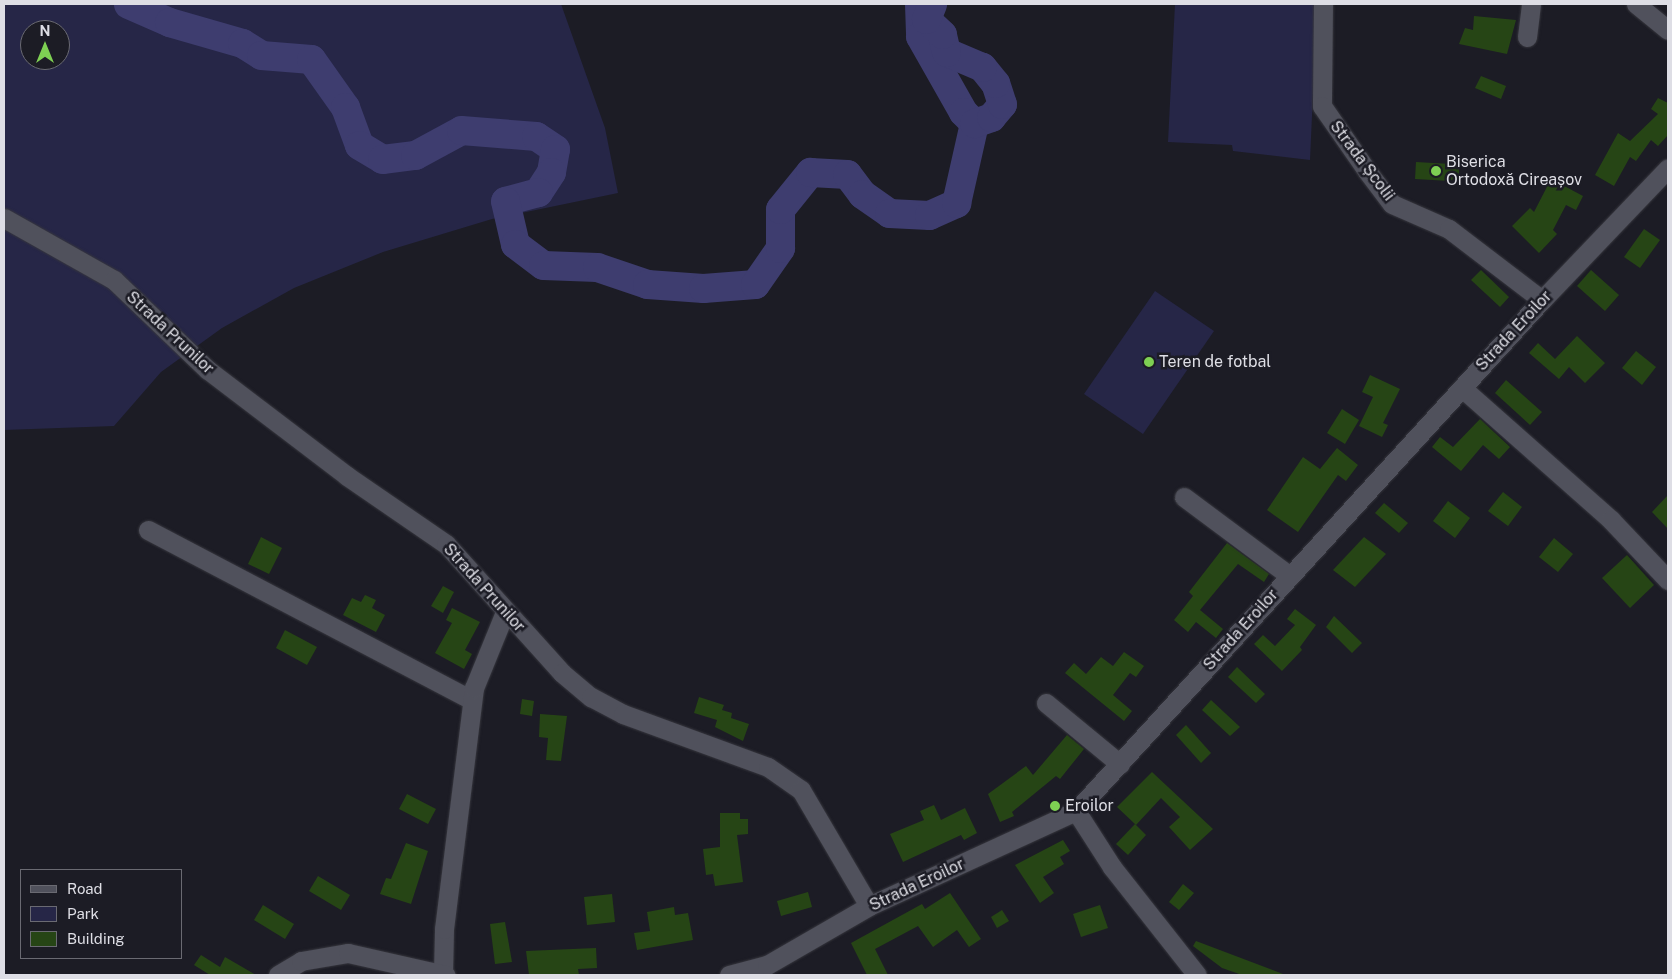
<!DOCTYPE html>
<html>
<head>
<meta charset="utf-8">
<style>
	body { margin:0 }
	#map { position:relative; width:1672px; height:979px; overflow:hidden; background:#1c1c25; font-family:"Public Sans",sans-serif }
	div>[style] { position:absolute }
	.green>* { inset:0; background:#262647 }
	.river>* { height:29px; margin:-14.5px; padding:0 14.5px; transform-origin:14.5px; border-radius:14.5px; background:#3e3d6f }
	.building>* { inset:0; background:#264515 }
	.roads { filter:drop-shadow(0 0 1px #36363d) drop-shadow(0 0 1px #36363d) }
	.minor>* { height:19px; margin:-9.5px; padding:0 9.5px; transform-origin:9.5px; border-radius:9.5px; background:#50515c }
	.dots>* { width:14px; height:14px; translate:-50% -50%; box-sizing:border-box; border:2px solid #1c1c25; border-radius:50% }
	span { translate:-50% -50%; white-space:nowrap; text-align:center; line-height:1.15; -webkit-text-stroke:5px #1c1c25; paint-order:stroke }
	.street-label { font-size:16px; color:#dedee5 }
	.poi-label { font-size:16px; color:#dedee5 }
	.left { translate:0 -50%; text-align:left }
	.frame { position:absolute; inset:0; border:5px solid #dedee5; pointer-events:none }
	.legend { position:absolute; left:20px; top:869px; width:162px; height:90px; box-sizing:border-box; background:#1c1c25; border:1px solid #6a6a72; margin:0; padding:6px 9px; list-style:none; font-size:15px; color:#dedee5 }
	.legend li { display:flex; align-items:center; gap:10px; height:25px }
	.legend b { width:25px; border:1px solid #6a6a72 }
	.north { position:absolute; left:20px; top:20px; width:50px; height:50px; box-sizing:border-box; background:#1c1c25; border:1px solid #6a6a72; border-radius:50%; rotate:0deg; font-size:14px; font-weight:700; line-height:20px; text-align:center; color:#dedee5 }
	.north::after { content:''; display:block; margin:auto; width:18px; height:22px; background:#7ed053; clip-path:polygon(50% 0,100% 100%,50% 72%,0 100%) }
</style>
</head>
<body>
<div id="map">
	<div class="green">
		<div style="clip-path:polygon(evenodd,4px 4px,561px 4px,605px 128px,618px 193px,492px 219px,383px 252px,294px 288px,222px 328px,161px 372px,114px 426px,4px 430px,4px 4px,30px 30px,60px 30px,60px 60px,30px 60px,30px 30px)"></div>
		<div style="clip-path:polygon(1175px 4px,1317px 4px,1310px 160px,1233px 151px,1232px 145px,1168px 142px)"></div>
		<div style="clip-path:polygon(1155px 291px,1214px 331px,1143px 434px,1084px 394px)"></div>
	</div>
	<div class="river">
		<div style="left:128px;top:4px;width:45px;rotate:23.7deg"></div>
		<div style="left:169px;top:22px;width:76px;rotate:16deg"></div>
		<div style="left:242px;top:43px;width:22px;rotate:32deg"></div>
		<div style="left:261px;top:55px;width:50px;rotate:4.6deg"></div>
		<div style="left:311px;top:59px;width:59px;rotate:54.7deg"></div>
		<div style="left:345px;top:107px;width:40px;rotate:69.8deg"></div>
		<div style="left:359px;top:145px;width:27px;rotate:31deg"></div>
		<div style="left:382px;top:159px;width:33px;rotate:-7deg"></div>
		<div style="left:415px;top:155px;width:52px;rotate:-28.5deg"></div>
		<div style="left:461px;top:130px;width:75px;rotate:4.6deg"></div>
		<div style="left:536px;top:136px;width:23px;rotate:34deg"></div>
		<div style="left:555px;top:149px;width:23px;rotate:100deg"></div>
		<div style="left:551px;top:172px;width:24px;rotate:123deg"></div>
		<div style="left:538px;top:192px;width:34px;rotate:165deg"></div>
		<div style="left:505px;top:201px;width:44px;rotate:76.9deg"></div>
		<div style="left:515px;top:244px;width:35px;rotate:37deg"></div>
		<div style="left:543px;top:265px;width:54px;rotate:2.1deg"></div>
		<div style="left:597px;top:267px;width:53px;rotate:18.8deg"></div>
		<div style="left:647px;top:284px;width:56px;rotate:4.1deg"></div>
		<div style="left:703px;top:288px;width:52px;rotate:-4.4deg"></div>
		<div style="left:755px;top:284px;width:44px;rotate:-55.2deg"></div>
		<div style="left:780px;top:248px;width:39px;rotate:-90deg"></div>
		<div style="left:780px;top:209px;width:48px;rotate:-51deg"></div>
		<div style="left:810px;top:172px;width:37px;rotate:3deg"></div>
		<div style="left:847px;top:174px;width:25px;rotate:53deg"></div>
		<div style="left:862px;top:194px;width:33px;rotate:35deg"></div>
		<div style="left:889px;top:213px;width:40px;rotate:2.9deg"></div>
		<div style="left:929px;top:215px;width:30px;rotate:-24deg"></div>
		<div style="left:956px;top:203px;width:82px;rotate:-77.3deg"></div>
		<div style="left:919px;top:4px;width:32px;rotate:88deg"></div>
		<div style="left:920px;top:36px;width:87px;rotate:60.5deg"></div>
		<div style="left:963px;top:112px;width:16px;rotate:45deg"></div>
		<div style="left:974px;top:123px;width:18px;rotate:-19deg"></div>
		<div style="left:991px;top:117px;width:17px;rotate:-50deg"></div>
		<div style="left:1002px;top:104px;width:22px;rotate:-108deg"></div>
		<div style="left:995px;top:83px;width:21px;rotate:-129deg"></div>
		<div style="left:982px;top:67px;width:39px;rotate:-157deg"></div>
		<div style="left:946px;top:52px;width:18px;rotate:-103deg"></div>
		<div style="left:942px;top:34px;width:22px;rotate:-137deg"></div>
		<div style="left:926px;top:19px;width:16px;rotate:-68deg"></div>
	</div>
	<div class="building">
		<div style="clip-path:polygon(1474px 16px,1516px 20px,1507px 54px,1459px 44px,1465px 28px,1473px 30px)"></div>
		<div style="clip-path:polygon(1481px 76px,1506px 86px,1501px 99px,1475px 88px)"></div>
		<div style="clip-path:polygon(1658px 98px,1668px 103px,1668px 135px,1658px 146px,1651px 140px,1636px 161px,1630px 157px,1614px 186px,1595px 175px,1618px 133px,1630px 141px,1658px 114px,1651px 109px)"></div>
		<div style="clip-path:polygon(1416px 162px,1451px 164px,1459px 169px,1459px 176px,1450px 181px,1415px 179px)"></div>
		<div style="clip-path:polygon(1551px 179px,1583px 196px,1576px 210px,1566px 205px,1553px 230px,1557px 234px,1539px 253px,1512px 226px,1530px 208px,1534px 212px)"></div>
		<div style="clip-path:polygon(1644px 229px,1660px 240px,1640px 268px,1624px 257px)"></div>
		<div style="clip-path:polygon(1481px 270px,1509px 297px,1500px 307px,1471px 280px)"></div>
		<div style="clip-path:polygon(1591px 270px,1619px 295px,1605px 311px,1577px 286px)"></div>
		<div style="clip-path:polygon(1577px 336px,1605px 363px,1585px 383px,1569px 367px,1559px 379px,1529px 353px,1538px 343px,1555px 359px)"></div>
		<div style="clip-path:polygon(1636px 351px,1656px 367px,1642px 385px,1622px 368px)"></div>
		<div style="clip-path:polygon(1370px 375px,1400px 389px,1383px 423px,1388px 425px,1382px 437px,1359px 426px,1373px 397px,1362px 392px)"></div>
		<div style="clip-path:polygon(1506px 380px,1542px 412px,1530px 425px,1495px 393px)"></div>
		<div style="clip-path:polygon(1342px 409px,1359px 420px,1345px 444px,1327px 433px)"></div>
		<div style="clip-path:polygon(1480px 419px,1510px 447px,1499px 459px,1483px 445px,1461px 471px,1432px 447px,1440px 437px,1453px 447px)"></div>
		<div style="clip-path:polygon(1337px 448px,1358px 465px,1346px 481px,1338px 475px,1298px 532px,1267px 510px,1303px 457px,1320px 469px)"></div>
		<div style="clip-path:polygon(1503px 492px,1522px 507px,1508px 526px,1488px 511px)"></div>
		<div style="clip-path:polygon(1668px 495px,1668px 529px,1652px 512px)"></div>
		<div style="clip-path:polygon(1448px 501px,1470px 518px,1455px 538px,1433px 521px)"></div>
		<div style="clip-path:polygon(1384px 503px,1408px 523px,1399px 533px,1375px 513px)"></div>
		<div style="clip-path:polygon(261px 537px,282px 548px,269px 574px,248px 564px)"></div>
		<div style="clip-path:polygon(1364px 537px,1386px 554px,1355px 587px,1333px 570px)"></div>
		<div style="clip-path:polygon(1554px 538px,1573px 554px,1558px 572px,1539px 557px)"></div>
		<div style="clip-path:polygon(1227px 543px,1269px 574px,1264px 582px,1238px 564px,1200px 610px,1223px 629px,1216px 638px,1196px 622px,1188px 632px,1174px 620px,1193px 596px,1189px 592px)"></div>
		<div style="clip-path:polygon(1627px 555px,1654px 585px,1630px 608px,1602px 578px)"></div>
		<div style="clip-path:polygon(443px 586px,454px 592px,443px 613px,431px 606px)"></div>
		<div style="clip-path:polygon(365px 595px,376px 600px,372px 608px,385px 615px,376px 632px,343px 615px,352px 598px,361px 602px)"></div>
		<div style="clip-path:polygon(452px 608px,480px 622px,465px 650px,472px 654px,464px 669px,435px 653px,452px 623px,446px 620px)"></div>
		<div style="clip-path:polygon(1295px 609px,1316px 625px,1300px 647px,1302px 650px,1282px 671px,1254px 644px,1263px 635px,1275px 646px,1295px 625px,1287px 619px)"></div>
		<div style="clip-path:polygon(1334px 616px,1362px 643px,1352px 653px,1326px 627px)"></div>
		<div style="clip-path:polygon(285px 630px,317px 647px,307px 665px,276px 648px)"></div>
		<div style="clip-path:polygon(1124px 652px,1144px 666px,1136px 677px,1130px 673px,1113px 695px,1132px 711px,1124px 721px,1065px 673px,1074px 663px,1086px 674px,1101px 657px,1113px 666px)"></div>
		<div style="clip-path:polygon(1237px 667px,1265px 694px,1256px 703px,1228px 677px)"></div>
		<div style="clip-path:polygon(699px 697px,724px 705px,722px 710px,732px 713px,731px 718px,749px 724px,743px 741px,715px 727px,717px 720px,694px 713px)"></div>
		<div style="clip-path:polygon(522px 699px,534px 701px,532px 716px,520px 714px)"></div>
		<div style="clip-path:polygon(1211px 700px,1240px 727px,1230px 736px,1202px 710px)"></div>
		<div style="clip-path:polygon(540px 714px,567px 716px,561px 761px,546px 760px,548px 738px,539px 737px)"></div>
		<div style="clip-path:polygon(1186px 725px,1211px 753px,1201px 763px,1176px 735px)"></div>
		<div style="clip-path:polygon(1067px 735px,1084px 749px,1060px 779px,1056px 776px,1012px 812px,1014px 816px,1000px 822px,988px 794px,1026px 766px,1033px 775px)"></div>
		<div style="clip-path:polygon(1152px 772px,1213px 829px,1190px 850px,1169px 827px,1180px 817px,1161px 798px,1136px 825px,1117px 807px)"></div>
		<div style="clip-path:polygon(407px 794px,436px 809px,428px 824px,399px 809px)"></div>
		<div style="clip-path:polygon(934px 805px,941px 820px,965px 808px,977px 833px,964px 840px,961px 835px,903px 862px,890px 834px,924px 820px,920px 811px)"></div>
		<div style="clip-path:polygon(720px 813px,740px 813px,740px 819px,748px 819px,748px 834px,737px 835px,743px 882px,715px 886px,713px 874px,706px 875px,703px 849px,720px 847px)"></div>
		<div style="clip-path:polygon(1135px 824px,1146px 835px,1128px 855px,1116px 844px)"></div>
		<div style="clip-path:polygon(1063px 840px,1070px 851px,1060px 857px,1064px 864px,1043px 877px,1054px 893px,1040px 903px,1015px 865px)"></div>
		<div style="clip-path:polygon(406px 843px,428px 851px,411px 904px,380px 894px,386px 878px,391px 879px)"></div>
		<div style="clip-path:polygon(318px 876px,350px 895px,341px 910px,309px 891px)"></div>
		<div style="clip-path:polygon(1183px 884px,1194px 893px,1179px 910px,1169px 902px)"></div>
		<div style="clip-path:polygon(808px 892px,812px 907px,781px 916px,777px 901px)"></div>
		<div style="clip-path:polygon(950px 893px,981px 939px,969px 947px,957px 930px,933px 947px,918px 926px,875px 949px,888px 975px,867px 975px,851px 943px,922px 904px,925px 909px)"></div>
		<div style="clip-path:polygon(612px 894px,615px 922px,587px 925px,584px 897px)"></div>
		<div style="clip-path:polygon(263px 905px,294px 924px,285px 939px,254px 920px)"></div>
		<div style="clip-path:polygon(1100px 905px,1108px 928px,1081px 937px,1073px 914px)"></div>
		<div style="clip-path:polygon(674px 907px,675px 915px,688px 913px,693px 940px,637px 950px,634px 933px,650px 931px,647px 912px)"></div>
		<div style="clip-path:polygon(1002px 910px,1009px 921px,997px 928px,991px 917px)"></div>
		<div style="clip-path:polygon(505px 922px,512px 962px,495px 964px,490px 924px)"></div>
		<div style="clip-path:polygon(1196px 941px,1283px 974px,1283px 975px,1242px 975px,1222px 968px,1193px 946px)"></div>
		<div style="clip-path:polygon(596px 948px,597px 968px,578px 969px,579px 975px,529px 975px,526px 951px)"></div>
		<div style="clip-path:polygon(201px 955px,220px 967px,225px 957px,256px 975px,210px 975px,194px 965px)"></div>
	</div>
	<div class="roads">
		<div class="minor">
			<div style="left:1323px;top:4px;width:102px;rotate:90.6deg"></div>
			<div style="left:1322px;top:106px;width:79px;rotate:55.3deg"></div>
			<div style="left:1367px;top:171px;width:41px;rotate:52.9deg"></div>
			<div style="left:1392px;top:204px;width:62px;rotate:23.7deg"></div>
			<div style="left:1449px;top:229px;width:117px;rotate:37.4deg"></div>
			<div style="left:1636px;top:4px;width:41px;rotate:39.1deg"></div>
			<div style="left:1527px;top:37px;width:33px;rotate:-83deg"></div>
			<div style="left:4px;top:218px;width:126px;rotate:29.4deg"></div>
			<div style="left:114px;top:280px;width:130px;rotate:43.8deg"></div>
			<div style="left:208px;top:370px;width:175px;rotate:37.3deg"></div>
			<div style="left:347px;top:476px;width:120px;rotate:34.5deg"></div>
			<div style="left:446px;top:544px;width:173px;rotate:48deg"></div>
			<div style="left:562px;top:673px;width:38px;rotate:40deg"></div>
			<div style="left:591px;top:697px;width:36px;rotate:28deg"></div>
			<div style="left:623px;top:714px;width:154px;rotate:20.1deg"></div>
			<div style="left:768px;top:767px;width:40px;rotate:34.9deg"></div>
			<div style="left:801px;top:790px;width:134px;rotate:59.6deg"></div>
			<div style="left:1462px;top:388px;width:199px;rotate:41.5deg"></div>
			<div style="left:1611px;top:520px;width:83px;rotate:46.5deg"></div>
			<div style="left:1184px;top:497px;width:132px;rotate:36.7deg"></div>
			<div style="left:148px;top:530px;width:366px;rotate:27.7deg"></div>
			<div style="left:1046px;top:703px;width:96px;rotate:39.5deg"></div>
			<div style="left:1076px;top:811px;width:67px;rotate:57.3deg"></div>
			<div style="left:1112px;top:867px;width:137px;rotate:51.8deg"></div>
			<div style="left:443px;top:974px;width:45px;rotate:-88.7deg"></div>
			<div style="left:444px;top:929px;width:243px;rotate:-82.9deg"></div>
			<div style="left:474px;top:688px;width:82px;rotate:-67.8deg"></div>
			<div style="left:278px;top:975px;width:27px;rotate:-31deg"></div>
			<div style="left:301px;top:961px;width:48px;rotate:-9.7deg"></div>
			<div style="left:348px;top:953px;width:100px;rotate:12.7deg"></div>
			<div style="left:729px;top:975px;width:39px;rotate:-15deg"></div>
			<div style="left:767px;top:965px;width:118px;rotate:-30deg"></div>
			<div style="left:869px;top:906px;width:228px;rotate:-24.7deg"></div>
			<div style="left:1076px;top:811px;width:692px;rotate:-47.64deg"></div>
			<div style="left:1542px;top:300px;width:182px;rotate:-46.3deg"></div>
		</div>
	</div>
	<div class="dots">
		<div style="left:1436px;top:171px;background:#7ed053"></div>
		<div style="left:1149px;top:362px;background:#7ed053"></div>
		<div style="left:1055px;top:806px;background:#7ed053"></div>
	</div>
	<div class="street-label">
		<span style="left:1362px;top:161px;rotate:53deg">Strada Școlii</span>
		<span style="left:1514px;top:331px;rotate:-47deg">Strada Eroilor</span>
		<span style="left:170px;top:333px;rotate:43deg">Strada Prunilor</span>
		<span style="left:484px;top:588px;rotate:48deg">Strada Prunilor</span>
		<span style="left:1241px;top:630px;rotate:-48deg">Strada Eroilor</span>
		<span style="left:917px;top:885px;rotate:-25deg">Strada Eroilor</span>
	</div>
	<div class="poi-label">
		<span class="left" style="left:1446px;top:171px">Biserica<br>Ortodoxă Cireașov</span>
		<span class="left" style="left:1159px;top:362px">Teren de fotbal</span>
		<span class="left" style="left:1065px;top:806px">Eroilor</span>
	</div>
	<div class="frame"></div>
	<ul class="legend">
	<li><b style="height:6px;background:#50515c"></b>Road</li>
	<li><b style="height:14px;background:#262647"></b>Park</li>
	<li><b style="height:14px;background:#264515"></b>Building</li>
	</ul>
	<div class="north">N</div>
</div>
</body>
</html>
